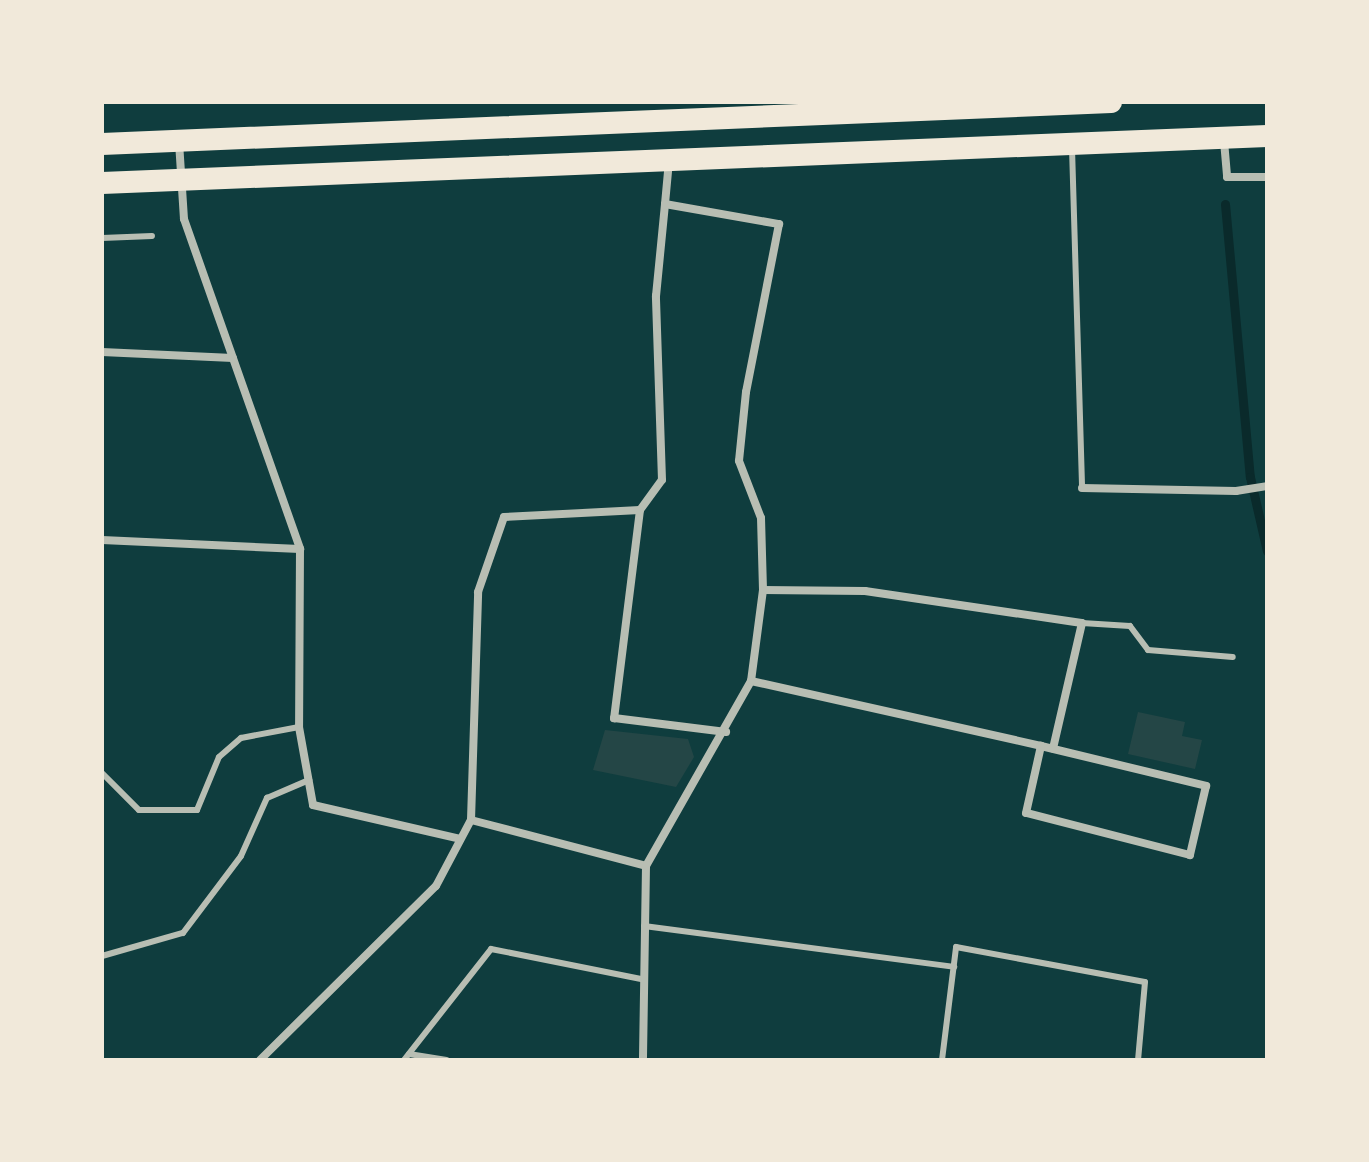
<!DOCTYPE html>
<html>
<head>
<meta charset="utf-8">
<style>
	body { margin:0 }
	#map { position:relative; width:1369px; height:1162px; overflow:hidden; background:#0f3d3e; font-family:"PT Sans",sans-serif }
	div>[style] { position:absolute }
	.green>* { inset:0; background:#244646 }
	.stream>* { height:9px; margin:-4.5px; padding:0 4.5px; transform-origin:4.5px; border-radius:4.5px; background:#0a2a2b }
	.service>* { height:6px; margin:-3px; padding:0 3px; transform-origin:3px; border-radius:3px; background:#b8beb3 }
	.minor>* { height:8px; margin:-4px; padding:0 4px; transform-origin:4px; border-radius:4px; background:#b8beb3 }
	.trunk>* { height:22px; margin:-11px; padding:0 11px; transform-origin:11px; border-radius:11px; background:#f1e9da }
	span { translate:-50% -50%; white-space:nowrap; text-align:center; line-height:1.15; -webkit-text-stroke:6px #f1e9da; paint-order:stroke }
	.frame { position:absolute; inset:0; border:104px solid #f1e9da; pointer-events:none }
</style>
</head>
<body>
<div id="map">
	<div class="green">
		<div style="clip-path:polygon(1138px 712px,1185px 722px,1182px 736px,1202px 740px,1195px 769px,1128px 754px)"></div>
		<div style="clip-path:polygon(605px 730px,688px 739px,694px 757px,676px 787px,593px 770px)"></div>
	</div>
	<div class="stream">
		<div style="left:1225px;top:204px;width:274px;rotate:84.8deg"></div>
		<div style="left:1250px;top:477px;width:76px;rotate:77.1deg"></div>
	</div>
	<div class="service">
		<div style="left:1072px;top:148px;width:340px;rotate:88.3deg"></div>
		<div style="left:102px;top:238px;width:50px;rotate:-2.3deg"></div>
		<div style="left:1082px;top:623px;width:48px;rotate:3.6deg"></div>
		<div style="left:1130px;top:626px;width:30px;rotate:53deg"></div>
		<div style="left:1148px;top:650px;width:85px;rotate:4.7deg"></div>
		<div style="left:102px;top:773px;width:52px;rotate:45deg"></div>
		<div style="left:139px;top:810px;width:58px"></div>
		<div style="left:197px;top:810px;width:57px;rotate:-67.5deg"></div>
		<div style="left:219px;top:757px;width:29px;rotate:-41deg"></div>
		<div style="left:241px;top:738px;width:59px;rotate:-10.7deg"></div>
		<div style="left:644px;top:926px;width:313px;rotate:7.5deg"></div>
		<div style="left:102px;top:956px;width:84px;rotate:-15.9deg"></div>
		<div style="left:183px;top:933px;width:96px;rotate:-53deg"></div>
		<div style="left:241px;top:856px;width:64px;rotate:-65.9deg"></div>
		<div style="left:267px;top:798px;width:46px;rotate:-23.2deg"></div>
		<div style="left:409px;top:1054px;width:38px;rotate:9deg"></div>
		<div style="left:404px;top:1060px;width:141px;rotate:-51.9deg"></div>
		<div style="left:491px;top:949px;width:153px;rotate:11.3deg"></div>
		<div style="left:942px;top:1060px;width:114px;rotate:-82.9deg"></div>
		<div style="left:956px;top:947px;width:192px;rotate:10.5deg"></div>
		<div style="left:1145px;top:982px;width:78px;rotate:95.1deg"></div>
	</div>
	<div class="minor">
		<div style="left:1224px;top:141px;width:36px;rotate:85deg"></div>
		<div style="left:1227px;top:177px;width:40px"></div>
		<div style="left:179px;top:142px;width:77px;rotate:86.3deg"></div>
		<div style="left:184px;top:219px;width:350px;rotate:70.6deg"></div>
		<div style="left:300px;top:549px;width:178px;rotate:90.3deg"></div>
		<div style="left:299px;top:727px;width:79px;rotate:79.8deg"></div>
		<div style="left:313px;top:805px;width:151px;rotate:13deg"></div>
		<div style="left:665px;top:204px;width:43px;rotate:-84.7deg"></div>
		<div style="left:102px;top:352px;width:131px;rotate:2.6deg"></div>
		<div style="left:1082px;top:488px;width:154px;rotate:1.1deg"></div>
		<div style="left:1236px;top:491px;width:31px;rotate:-9deg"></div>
		<div style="left:640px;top:510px;width:210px;rotate:97.1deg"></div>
		<div style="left:614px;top:718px;width:113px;rotate:7.1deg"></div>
		<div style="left:102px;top:540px;width:198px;rotate:2.6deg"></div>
		<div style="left:763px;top:590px;width:102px;rotate:0.6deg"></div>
		<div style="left:865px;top:591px;width:219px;rotate:8.4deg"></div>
		<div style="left:1082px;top:623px;width:129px;rotate:103deg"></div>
		<div style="left:751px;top:681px;width:297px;rotate:12.6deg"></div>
		<div style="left:1041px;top:746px;width:170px;rotate:13.6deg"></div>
		<div style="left:1206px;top:786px;width:71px;rotate:103.1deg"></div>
		<div style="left:1190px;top:855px;width:169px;rotate:-165.6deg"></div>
		<div style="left:1026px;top:813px;width:69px;rotate:-77.4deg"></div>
		<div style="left:471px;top:820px;width:181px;rotate:14.7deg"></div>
		<div style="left:260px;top:1060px;width:247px;rotate:-44.7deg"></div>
		<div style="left:436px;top:886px;width:75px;rotate:-62.1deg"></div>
		<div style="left:471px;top:820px;width:228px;rotate:-88.2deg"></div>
		<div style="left:478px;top:592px;width:79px;rotate:-70.9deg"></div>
		<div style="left:504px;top:517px;width:136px;rotate:-2.9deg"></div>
		<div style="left:640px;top:510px;width:37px;rotate:-54deg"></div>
		<div style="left:662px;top:480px;width:184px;rotate:-91.9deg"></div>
		<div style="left:656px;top:296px;width:92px;rotate:-84.4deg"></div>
		<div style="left:665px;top:204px;width:116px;rotate:10deg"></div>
		<div style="left:779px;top:224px;width:171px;rotate:101.1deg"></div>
		<div style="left:746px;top:392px;width:69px;rotate:95.8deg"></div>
		<div style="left:739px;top:461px;width:61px;rotate:68.9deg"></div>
		<div style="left:761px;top:518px;width:72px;rotate:88.4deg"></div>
		<div style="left:763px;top:590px;width:92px;rotate:97.5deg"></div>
		<div style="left:751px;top:681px;width:213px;rotate:119.6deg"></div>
		<div style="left:646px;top:866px;width:194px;rotate:90.9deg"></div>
	</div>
	<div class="trunk">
		<div style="left:102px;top:144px;width:1010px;rotate:-2.38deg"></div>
		<div style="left:102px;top:183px;width:1166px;rotate:-2.31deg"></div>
	</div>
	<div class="frame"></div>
</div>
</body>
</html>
